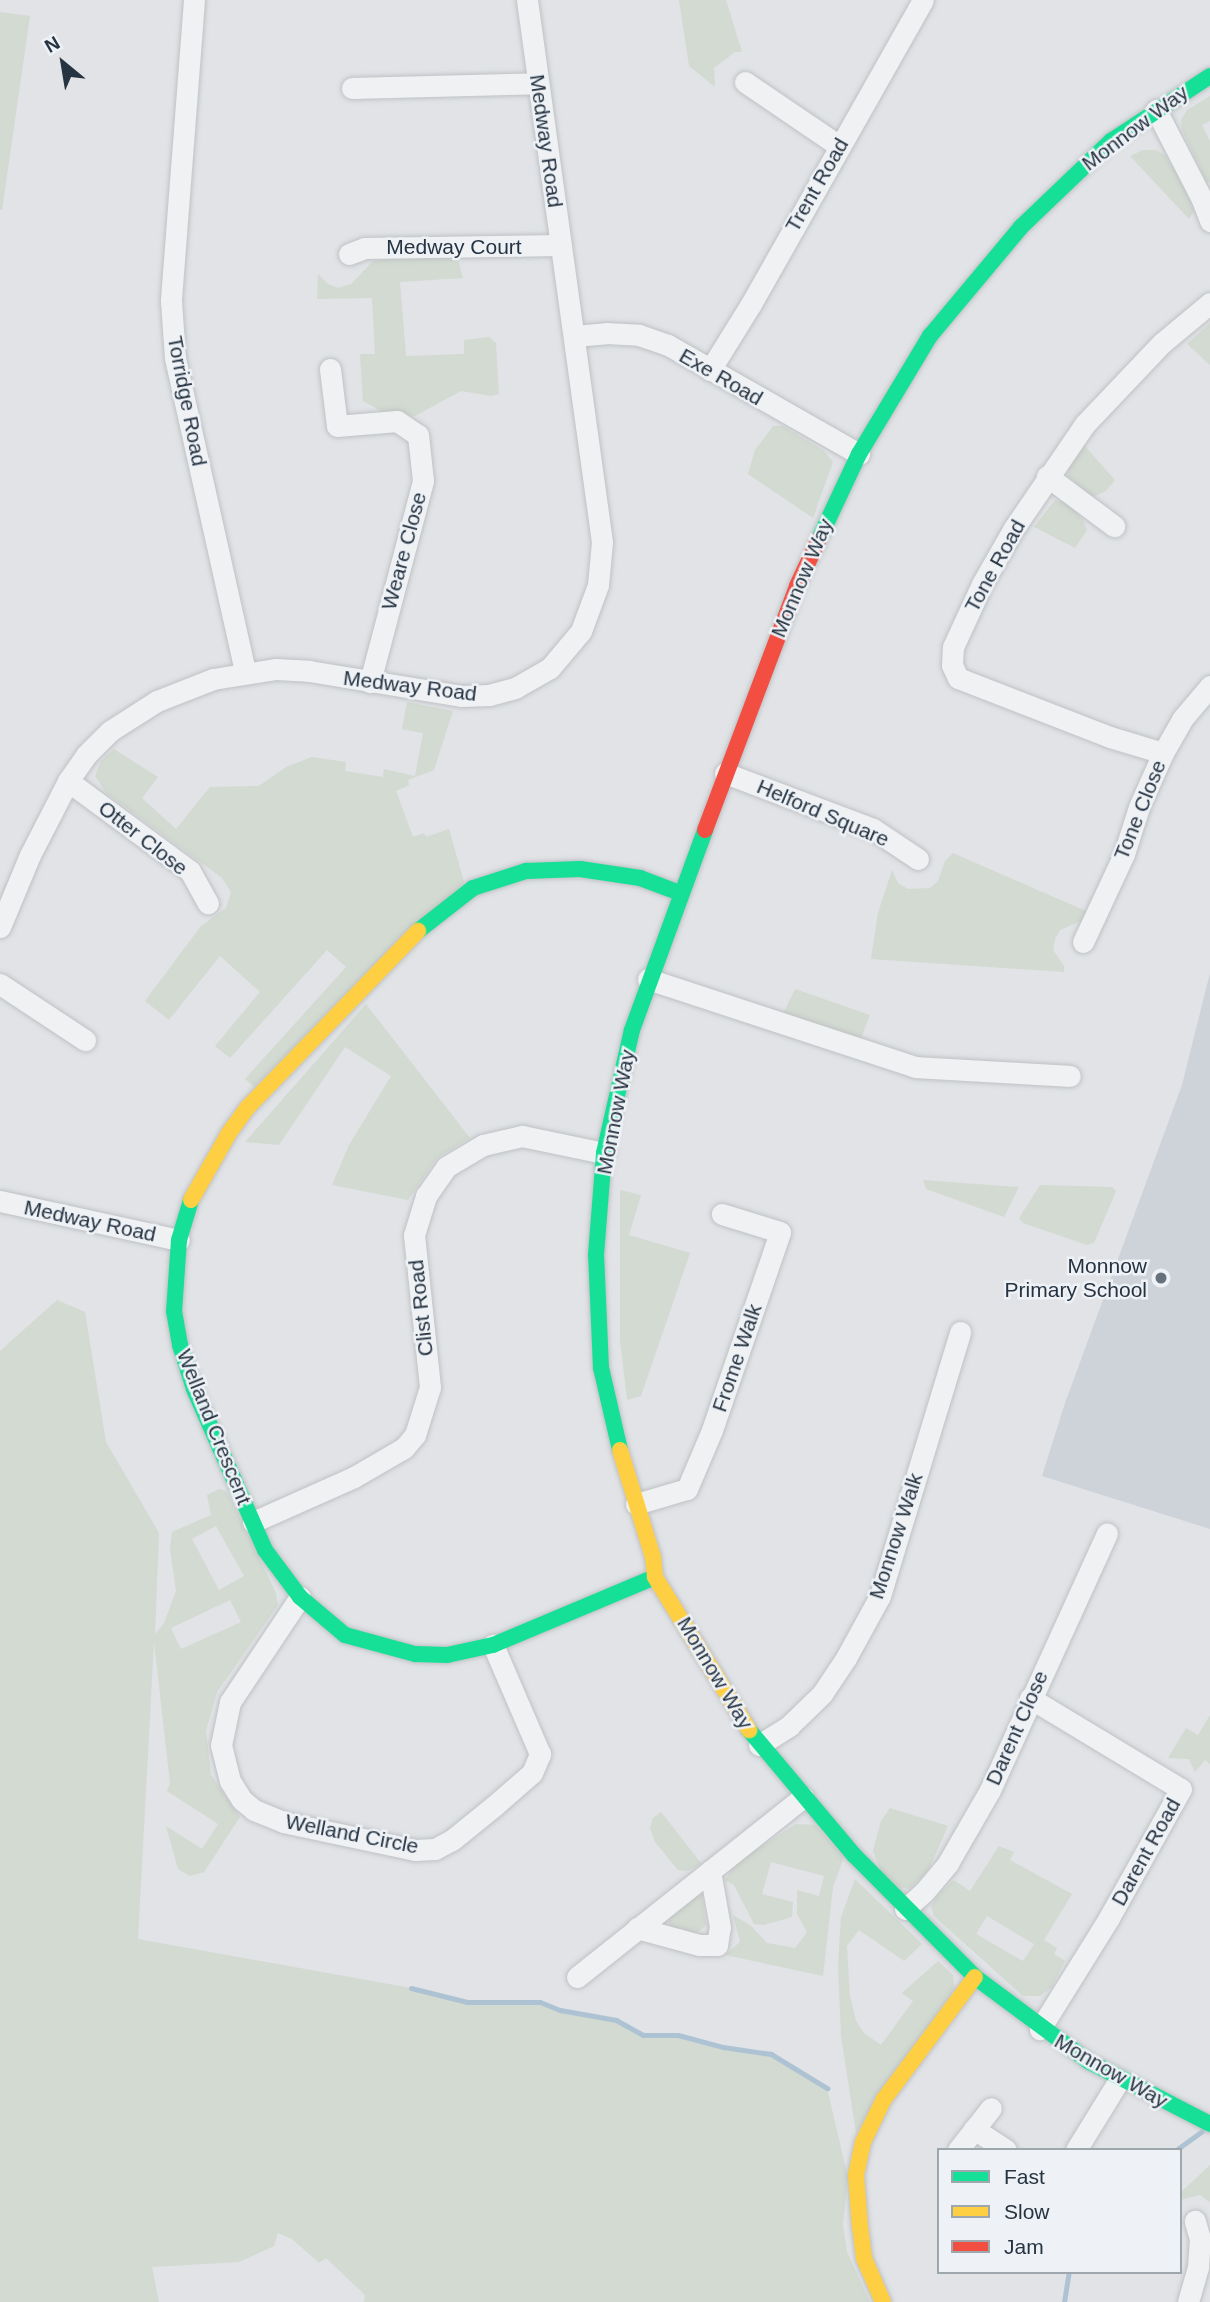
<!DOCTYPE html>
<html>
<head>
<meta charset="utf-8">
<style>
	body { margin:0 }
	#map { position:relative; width:1210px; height:2302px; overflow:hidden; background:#e1e3e6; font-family:Arial,sans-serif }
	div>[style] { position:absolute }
	.built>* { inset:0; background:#ced3da }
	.green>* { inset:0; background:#d2dad1 }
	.stream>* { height:5px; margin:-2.5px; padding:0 2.5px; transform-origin:2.5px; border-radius:2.5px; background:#adc3d3 }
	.roads { filter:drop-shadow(0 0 2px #bfc1c4) drop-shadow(0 0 2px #bfc1c4) }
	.street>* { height:21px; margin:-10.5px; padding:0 10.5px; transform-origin:10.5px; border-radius:10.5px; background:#f0f1f3 }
	.fast>* { height:16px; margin:-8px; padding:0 8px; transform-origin:8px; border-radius:8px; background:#16e098 }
	.slow>* { height:16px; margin:-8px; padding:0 8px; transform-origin:8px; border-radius:8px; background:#ffcf43 }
	.jam>* { height:16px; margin:-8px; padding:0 8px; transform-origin:8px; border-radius:8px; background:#f24e42 }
	.dots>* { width:19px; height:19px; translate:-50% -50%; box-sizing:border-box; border:4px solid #eef2f6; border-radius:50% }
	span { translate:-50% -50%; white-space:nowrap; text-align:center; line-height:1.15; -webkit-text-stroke:5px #eef2f6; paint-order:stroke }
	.street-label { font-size:21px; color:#263341 }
	.poi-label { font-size:21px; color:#263341 }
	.right { translate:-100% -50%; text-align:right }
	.legend { position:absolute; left:937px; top:2148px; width:245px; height:126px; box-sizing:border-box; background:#eef2f6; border:2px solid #9ea6ae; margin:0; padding:9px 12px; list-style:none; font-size:21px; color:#263341 }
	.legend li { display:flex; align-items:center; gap:14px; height:35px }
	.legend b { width:35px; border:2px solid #9ea6ae }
	.north { position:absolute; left:28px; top:28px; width:70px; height:70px; -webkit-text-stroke:5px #eef2f6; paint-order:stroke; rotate:330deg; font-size:19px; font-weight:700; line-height:28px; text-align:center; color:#263341 }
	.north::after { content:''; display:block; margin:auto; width:24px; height:32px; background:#263341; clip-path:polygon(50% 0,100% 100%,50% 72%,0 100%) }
</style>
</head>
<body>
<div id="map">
	<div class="built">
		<div style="clip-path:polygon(1210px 973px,1210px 1529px,1042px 1476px,1065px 1403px,1182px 1085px)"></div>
	</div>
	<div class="green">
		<div style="clip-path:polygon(679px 0,726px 0,742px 52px,735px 52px,714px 68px,715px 87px,689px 66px)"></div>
		<div style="clip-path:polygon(0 12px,30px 16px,2px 210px,0 210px)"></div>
		<div style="clip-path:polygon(1210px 96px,1210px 121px,1202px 125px,1210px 141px,1210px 182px,1207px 183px,1182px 130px,1181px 120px,1187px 110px)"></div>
		<div style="clip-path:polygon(1143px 150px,1156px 150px,1165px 155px,1182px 182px,1194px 211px,1189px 219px,1130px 156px)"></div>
		<div style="clip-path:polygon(439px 254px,457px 255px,463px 278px,400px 282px,406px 356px,464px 354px,464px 340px,489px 337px,496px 343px,499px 394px,491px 396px,461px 391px,415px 416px,381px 411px,363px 401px,360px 354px,375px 354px,372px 298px,317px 299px,318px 274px,328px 284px,338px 288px,351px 284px,373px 261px)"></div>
		<div style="clip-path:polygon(1210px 323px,1210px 365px,1187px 344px)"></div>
		<div style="clip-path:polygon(773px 426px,783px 426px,824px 451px,833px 462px,813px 518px,748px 474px,755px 450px)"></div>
		<div style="clip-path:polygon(1083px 444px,1115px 480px,1106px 491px,1092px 497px,1068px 476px,1069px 466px)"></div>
		<div style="clip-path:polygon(1055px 500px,1068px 503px,1083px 520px,1087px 530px,1075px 548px,1034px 527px)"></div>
		<div style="clip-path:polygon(407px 702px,453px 711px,434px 770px,408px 780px,409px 785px,396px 791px,413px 837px,424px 833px,426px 837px,449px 829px,464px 882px,254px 1087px,245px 1079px,346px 967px,327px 950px,230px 1058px,215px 1046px,260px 992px,220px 956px,169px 1020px,145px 1001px,201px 926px,226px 908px,231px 892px,222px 878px,106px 793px,95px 776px,101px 761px,114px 749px,158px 777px,142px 798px,176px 829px,210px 787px,259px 786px,286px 767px,312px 757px,346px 762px,345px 771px,383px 777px,384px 769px,415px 776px,423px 733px,402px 729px)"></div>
		<div style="clip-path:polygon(953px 853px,1095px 915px,1060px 930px,1055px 939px,1053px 950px,1064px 966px,1064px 972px,871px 959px,878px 913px,892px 870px,898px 883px,908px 889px,930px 888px,938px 881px,945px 861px)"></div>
		<div style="clip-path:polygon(795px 989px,870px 1015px,860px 1041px,783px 1014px)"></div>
		<div style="clip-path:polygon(366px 1004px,470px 1138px,437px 1158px,408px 1200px,332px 1185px,349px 1145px,391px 1076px,345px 1047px,279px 1145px,245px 1142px)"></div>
		<div style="clip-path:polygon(923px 1180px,1019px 1187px,1004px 1217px,926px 1189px)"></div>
		<div style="clip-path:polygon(1040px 1185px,1112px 1187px,1116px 1191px,1094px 1243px,1087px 1245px,1023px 1223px,1019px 1218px)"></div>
		<div style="clip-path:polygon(620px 1190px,641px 1195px,629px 1235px,690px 1253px,641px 1396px,627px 1400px,620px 1340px)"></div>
		<div style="clip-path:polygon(evenodd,57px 1300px,85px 1312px,106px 1442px,159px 1533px,155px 1634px,164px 1623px,176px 1591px,170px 1549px,172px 1532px,211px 1515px,207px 1495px,219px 1489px,226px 1491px,230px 1497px,276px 1593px,278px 1605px,217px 1692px,206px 1731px,211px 1775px,240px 1817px,204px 1872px,190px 1876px,178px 1869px,166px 1826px,202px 1849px,218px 1824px,167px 1791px,170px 1783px,154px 1642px,138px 1939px,411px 1988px,467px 2002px,540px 2002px,560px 2010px,616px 2020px,643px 2035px,678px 2035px,723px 2047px,771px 2054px,787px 2062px,808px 2078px,827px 2088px,848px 2178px,843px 2224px,847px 2252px,870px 2302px,364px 2302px,365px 2295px,326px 2258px,319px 2263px,292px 2239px,278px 2233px,274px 2246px,239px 2262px,152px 2267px,159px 2302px,0 2302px,0 1351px,57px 1300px,216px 1526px,244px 1576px,219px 1590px,192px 1539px,216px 1526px,57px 1300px,230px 1600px,241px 1622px,181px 1649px,171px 1628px,230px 1600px)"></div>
		<div style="clip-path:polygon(1210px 1715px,1210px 1764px,1205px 1760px,1195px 1772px,1189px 1759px,1168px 1758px,1186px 1728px,1198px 1735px)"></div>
		<div style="clip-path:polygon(890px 1808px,948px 1826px,928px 1871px,909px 1889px,899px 1887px,882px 1873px,873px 1851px,881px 1821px)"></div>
		<div style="clip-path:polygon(661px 1812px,701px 1863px,698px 1866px,687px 1871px,678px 1870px,655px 1842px,650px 1828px,653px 1818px)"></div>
		<div style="clip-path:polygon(796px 1824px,815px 1825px,844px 1857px,833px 1887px,823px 1976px,725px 1955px,740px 1942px,733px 1915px,750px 1925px,767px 1943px,795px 1948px,807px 1932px,797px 1914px,797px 1890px,819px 1896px,824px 1876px,771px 1862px,762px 1894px,793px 1902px,792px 1917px,764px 1925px,754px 1924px,734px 1885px,725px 1880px,738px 1861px)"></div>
		<div style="clip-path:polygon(evenodd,999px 1846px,1014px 1852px,1010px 1860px,1072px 1894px,1044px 1940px,1057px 1948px,1054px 1954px,1065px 1961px,1051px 1988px,1040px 1996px,1023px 1996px,934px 1916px,931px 1906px,937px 1896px,954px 1880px,970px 1891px,999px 1846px,987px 1916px,1034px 1944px,1023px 1961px,976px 1934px,987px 1916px)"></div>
		<div style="clip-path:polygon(855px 1879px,922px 1944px,904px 1961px,859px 1930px,847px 1946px,850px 1996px,856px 2021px,864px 2033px,881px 2045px,913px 2001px,902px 1993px,938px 1961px,953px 1975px,955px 1989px,856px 2133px,841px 2036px,838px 1965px,841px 1917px)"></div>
		<div style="clip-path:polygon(698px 1894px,702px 1895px,706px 1925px,703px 1928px,697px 1933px,671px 1928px,667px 1919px)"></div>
		<div style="clip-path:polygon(1210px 2165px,1210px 2202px,1200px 2195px,1180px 2200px,1180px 2193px)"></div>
	</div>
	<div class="stream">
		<div style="left:411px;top:1988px;width:58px;rotate:14deg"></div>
		<div style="left:467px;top:2002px;width:73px"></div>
		<div style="left:540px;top:2002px;width:22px;rotate:22deg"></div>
		<div style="left:560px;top:2010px;width:57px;rotate:10.1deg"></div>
		<div style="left:616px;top:2020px;width:31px;rotate:29deg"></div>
		<div style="left:643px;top:2035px;width:35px"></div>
		<div style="left:678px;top:2035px;width:47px;rotate:14.9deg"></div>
		<div style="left:723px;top:2047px;width:49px;rotate:8.3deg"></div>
		<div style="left:771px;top:2054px;width:66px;rotate:31.3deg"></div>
		<div style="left:1176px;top:2150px;width:32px;rotate:-36deg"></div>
		<div style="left:1064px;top:2302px;width:30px;rotate:-81deg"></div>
	</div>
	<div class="roads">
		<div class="street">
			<div style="left:194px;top:0;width:302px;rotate:94.4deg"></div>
			<div style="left:171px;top:301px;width:57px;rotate:86deg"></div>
			<div style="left:175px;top:358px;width:322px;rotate:77.4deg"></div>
			<div style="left:745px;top:82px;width:114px;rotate:34.2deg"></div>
			<div style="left:352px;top:88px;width:185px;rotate:-1.5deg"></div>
			<div style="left:1156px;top:110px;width:98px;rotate:62.7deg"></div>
			<div style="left:1201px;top:197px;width:26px;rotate:69deg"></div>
			<div style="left:349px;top:254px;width:17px;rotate:-21deg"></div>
			<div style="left:365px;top:248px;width:196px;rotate:-0.9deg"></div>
			<div style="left:574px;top:336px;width:32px;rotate:-5deg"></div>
			<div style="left:606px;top:333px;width:33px;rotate:3deg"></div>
			<div style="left:639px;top:335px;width:31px;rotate:19deg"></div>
			<div style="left:668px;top:345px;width:220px;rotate:29.7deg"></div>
			<div style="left:330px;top:369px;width:57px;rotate:83deg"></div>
			<div style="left:337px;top:426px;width:60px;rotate:-4.8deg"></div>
			<div style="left:397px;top:421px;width:25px;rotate:34deg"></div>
			<div style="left:418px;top:435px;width:46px;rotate:83.8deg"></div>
			<div style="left:423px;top:481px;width:208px;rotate:104.8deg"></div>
			<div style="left:710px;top:370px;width:78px;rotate:-58.2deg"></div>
			<div style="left:751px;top:304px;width:349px;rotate:-60.5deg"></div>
			<div style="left:1047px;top:476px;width:84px;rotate:36.7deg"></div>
			<div style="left:1163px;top:753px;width:55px;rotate:-163.2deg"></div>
			<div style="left:1110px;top:737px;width:163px;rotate:-158.8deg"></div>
			<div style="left:958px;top:678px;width:14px;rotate:-115deg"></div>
			<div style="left:952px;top:665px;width:18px;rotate:-87deg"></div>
			<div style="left:953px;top:647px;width:69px;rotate:-65.3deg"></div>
			<div style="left:982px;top:584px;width:64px;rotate:-60.3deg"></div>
			<div style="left:1014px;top:528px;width:126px;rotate:-55.7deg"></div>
			<div style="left:1085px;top:424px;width:112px;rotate:-46.5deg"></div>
			<div style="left:1162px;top:343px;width:62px;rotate:-39.8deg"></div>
			<div style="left:725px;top:773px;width:158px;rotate:20.7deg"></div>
			<div style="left:873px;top:829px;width:54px;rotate:33.7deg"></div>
			<div style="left:68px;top:781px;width:152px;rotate:36.4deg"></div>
			<div style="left:190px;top:871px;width:37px;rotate:61deg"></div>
			<div style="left:0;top:927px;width:78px;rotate:-67.4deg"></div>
			<div style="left:30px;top:855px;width:83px;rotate:-62.8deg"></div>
			<div style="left:68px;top:781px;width:32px;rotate:-55deg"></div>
			<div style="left:86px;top:755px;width:34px;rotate:-45deg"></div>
			<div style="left:110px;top:731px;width:56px;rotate:-32.6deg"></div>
			<div style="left:157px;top:701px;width:60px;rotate:-21.4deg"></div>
			<div style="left:213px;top:679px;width:64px;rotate:-9deg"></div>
			<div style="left:276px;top:669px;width:33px;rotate:3deg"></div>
			<div style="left:309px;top:671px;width:154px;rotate:9.3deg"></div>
			<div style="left:461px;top:696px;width:28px;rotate:-2deg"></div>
			<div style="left:489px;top:695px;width:27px;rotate:-15deg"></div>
			<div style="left:515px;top:688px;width:40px;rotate:-29.7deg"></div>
			<div style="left:550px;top:668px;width:48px;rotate:-50deg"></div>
			<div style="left:581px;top:631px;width:49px;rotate:-69.7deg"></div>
			<div style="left:598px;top:585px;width:43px;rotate:-84.7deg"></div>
			<div style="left:602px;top:542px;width:547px;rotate:-97.88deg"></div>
			<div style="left:1083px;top:942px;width:97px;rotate:-65deg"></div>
			<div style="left:1124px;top:854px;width:49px;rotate:-72.3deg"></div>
			<div style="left:1139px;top:807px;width:59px;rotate:-66deg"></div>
			<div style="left:1163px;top:753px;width:40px;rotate:-60.3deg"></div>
			<div style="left:1183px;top:718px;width:42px;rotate:-49.8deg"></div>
			<div style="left:648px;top:979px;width:282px;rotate:18.2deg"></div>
			<div style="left:916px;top:1067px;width:154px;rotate:3.3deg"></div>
			<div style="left:0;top:984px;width:102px;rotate:33.4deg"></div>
			<div style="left:0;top:1201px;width:183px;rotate:12.3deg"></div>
			<div style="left:636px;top:1504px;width:53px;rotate:-16.4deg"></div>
			<div style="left:687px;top:1489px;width:64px;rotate:-67deg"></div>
			<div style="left:712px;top:1430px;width:209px;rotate:-71deg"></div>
			<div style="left:780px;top:1232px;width:61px;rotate:-162.8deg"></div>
			<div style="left:253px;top:1522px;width:111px;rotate:-24deg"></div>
			<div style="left:354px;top:1477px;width:58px;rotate:-30.1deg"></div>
			<div style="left:404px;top:1448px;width:17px;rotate:-50deg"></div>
			<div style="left:415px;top:1435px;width:50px;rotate:-72.6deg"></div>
			<div style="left:430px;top:1387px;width:153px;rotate:-96deg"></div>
			<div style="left:414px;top:1235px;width:41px;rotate:-72.9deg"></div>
			<div style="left:426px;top:1196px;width:35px;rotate:-55deg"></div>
			<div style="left:446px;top:1167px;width:43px;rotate:-30.7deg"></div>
			<div style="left:483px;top:1145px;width:40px;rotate:-13deg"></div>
			<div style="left:522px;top:1136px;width:84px;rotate:11.7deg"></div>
			<div style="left:300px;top:1597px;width:126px;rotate:123.7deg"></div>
			<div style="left:230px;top:1702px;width:44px;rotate:101.8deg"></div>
			<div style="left:221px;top:1745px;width:37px;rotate:76deg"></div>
			<div style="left:230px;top:1781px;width:22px;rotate:58deg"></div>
			<div style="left:242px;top:1800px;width:16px;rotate:40deg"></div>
			<div style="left:254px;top:1810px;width:31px;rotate:22deg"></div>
			<div style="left:283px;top:1822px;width:135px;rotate:12deg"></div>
			<div style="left:415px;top:1850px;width:20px;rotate:-3deg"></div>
			<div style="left:435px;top:1849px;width:19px;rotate:-28deg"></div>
			<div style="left:452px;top:1840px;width:54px;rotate:-39deg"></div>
			<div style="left:494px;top:1806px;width:50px;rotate:-41deg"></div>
			<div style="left:532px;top:1773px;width:21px;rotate:-67deg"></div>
			<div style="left:540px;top:1754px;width:119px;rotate:-113.3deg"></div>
			<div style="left:1030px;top:1698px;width:176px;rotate:31.1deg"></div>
			<div style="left:1181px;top:1789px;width:148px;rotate:119.2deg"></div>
			<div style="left:1109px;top:1918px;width:131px;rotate:121.9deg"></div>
			<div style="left:759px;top:1745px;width:36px;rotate:-32deg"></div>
			<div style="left:789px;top:1726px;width:46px;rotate:-44.1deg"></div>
			<div style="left:822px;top:1694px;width:43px;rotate:-56.3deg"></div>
			<div style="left:846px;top:1658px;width:71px;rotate:-61.3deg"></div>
			<div style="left:880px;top:1596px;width:276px;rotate:-73.1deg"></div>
			<div style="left:905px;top:1909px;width:25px;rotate:-42deg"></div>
			<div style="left:924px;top:1892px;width:38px;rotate:-50deg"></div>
			<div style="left:948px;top:1863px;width:84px;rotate:-60.1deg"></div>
			<div style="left:990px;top:1790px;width:282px;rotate:-65.5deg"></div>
			<div style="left:637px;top:1928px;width:64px;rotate:15.3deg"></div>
			<div style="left:699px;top:1945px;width:18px"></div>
			<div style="left:717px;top:1945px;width:18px;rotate:-81deg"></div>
			<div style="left:720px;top:1927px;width:57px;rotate:-100.1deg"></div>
			<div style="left:577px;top:1977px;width:289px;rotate:-38.5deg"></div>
			<div style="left:974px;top:2129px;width:38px;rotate:33deg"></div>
			<div style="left:958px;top:2150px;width:53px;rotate:-51.8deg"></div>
			<div style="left:1076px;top:2150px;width:82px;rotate:-58.4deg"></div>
			<div style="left:1188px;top:2302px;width:36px;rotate:-74deg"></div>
			<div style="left:1198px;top:2267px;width:28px;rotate:-86deg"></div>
			<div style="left:1200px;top:2239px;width:19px;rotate:-106deg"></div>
		</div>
		<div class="fast">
			<div style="left:819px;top:539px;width:94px;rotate:-64.8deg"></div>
			<div style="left:859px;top:454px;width:138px;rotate:-59deg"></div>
			<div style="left:930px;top:336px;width:142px;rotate:-50.1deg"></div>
			<div style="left:1021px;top:227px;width:124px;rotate:-43.7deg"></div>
			<div style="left:1111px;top:141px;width:118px;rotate:-33.3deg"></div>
			<div style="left:418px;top:931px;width:70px;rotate:-38deg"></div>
			<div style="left:473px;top:888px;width:56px;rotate:-17.8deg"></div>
			<div style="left:526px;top:871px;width:54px;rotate:-2.1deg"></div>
			<div style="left:580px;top:869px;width:61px;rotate:8.5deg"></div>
			<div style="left:640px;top:878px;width:43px;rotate:20.6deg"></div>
			<div style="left:191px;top:1200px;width:42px;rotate:106.7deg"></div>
			<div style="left:179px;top:1240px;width:71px;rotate:94deg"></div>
			<div style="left:174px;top:1311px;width:35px;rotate:80deg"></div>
			<div style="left:180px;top:1345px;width:46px;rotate:72.3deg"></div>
			<div style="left:194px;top:1389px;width:176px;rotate:66.2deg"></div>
			<div style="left:265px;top:1550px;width:59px;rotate:53.3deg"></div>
			<div style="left:300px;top:1597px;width:59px;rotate:40.2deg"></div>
			<div style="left:345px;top:1635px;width:73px;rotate:15.2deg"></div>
			<div style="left:415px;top:1654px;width:32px;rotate:2deg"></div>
			<div style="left:447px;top:1655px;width:47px;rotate:-12.3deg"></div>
			<div style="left:493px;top:1645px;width:176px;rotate:-22.8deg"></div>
			<div style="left:620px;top:1450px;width:84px;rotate:-103deg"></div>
			<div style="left:601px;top:1368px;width:113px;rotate:-92.5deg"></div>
			<div style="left:596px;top:1255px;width:102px;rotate:-85.5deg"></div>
			<div style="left:604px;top:1153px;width:126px;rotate:-77.2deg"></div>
			<div style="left:632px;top:1030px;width:213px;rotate:-69.9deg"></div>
			<div style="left:749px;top:1730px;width:163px;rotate:50deg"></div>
			<div style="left:854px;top:1855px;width:172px;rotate:45.2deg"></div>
			<div style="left:975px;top:1977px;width:141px;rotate:36.6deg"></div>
			<div style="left:1088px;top:2061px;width:137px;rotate:27.3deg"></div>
		</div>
		<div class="slow">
			<div style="left:191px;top:1200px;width:77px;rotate:-60.4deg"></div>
			<div style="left:229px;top:1133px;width:32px;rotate:-54deg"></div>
			<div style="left:248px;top:1107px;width:245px;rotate:-46deg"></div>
			<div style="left:620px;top:1450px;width:112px;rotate:72.9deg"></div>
			<div style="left:653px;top:1557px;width:20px;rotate:84deg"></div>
			<div style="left:655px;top:1577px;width:180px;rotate:58.4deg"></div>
			<div style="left:883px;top:2302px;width:48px;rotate:-113.4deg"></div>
			<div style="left:864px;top:2258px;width:31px;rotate:-97deg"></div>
			<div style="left:860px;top:2227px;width:52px;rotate:-94.4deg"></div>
			<div style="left:856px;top:2175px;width:34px;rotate:-78deg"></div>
			<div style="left:863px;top:2142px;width:48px;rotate:-64deg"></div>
			<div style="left:884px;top:2099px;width:152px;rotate:-53.3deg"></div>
		</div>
		<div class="jam">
			<div style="left:705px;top:830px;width:261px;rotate:-69.3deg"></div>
			<div style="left:797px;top:586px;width:52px;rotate:-64.9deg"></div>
		</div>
	</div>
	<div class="dots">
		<div style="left:1161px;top:1278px;background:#67717b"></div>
	</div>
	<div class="street-label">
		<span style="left:1135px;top:128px;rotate:-37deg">Monnow Way</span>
		<span style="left:546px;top:141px;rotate:82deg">Medway Road</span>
		<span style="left:817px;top:185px;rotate:-60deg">Trent Road</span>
		<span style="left:454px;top:247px">Medway Court</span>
		<span style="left:721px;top:377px;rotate:30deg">Exe Road</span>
		<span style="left:187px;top:401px;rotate:79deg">Torridge Road</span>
		<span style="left:404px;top:551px;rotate:-75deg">Weare Close</span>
		<span style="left:995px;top:566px;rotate:-61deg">Tone Road</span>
		<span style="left:802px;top:578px;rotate:-67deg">Monnow Way</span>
		<span style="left:410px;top:686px;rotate:7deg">Medway Road</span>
		<span style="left:1140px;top:810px;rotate:-68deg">Tone Close</span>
		<span style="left:823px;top:813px;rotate:23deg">Helford Square</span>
		<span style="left:143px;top:838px;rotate:38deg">Otter Close</span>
		<span style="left:616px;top:1112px;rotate:-79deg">Monnow Way</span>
		<span style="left:90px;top:1221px;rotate:12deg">Medway Road</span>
		<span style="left:421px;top:1308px;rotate:-96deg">Clist Road</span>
		<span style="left:737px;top:1358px;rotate:-71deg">Frome Walk</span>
		<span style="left:214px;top:1427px;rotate:68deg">Welland Crescent</span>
		<span style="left:896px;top:1536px;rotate:-72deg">Monnow Walk</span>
		<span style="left:715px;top:1673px;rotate:59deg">Monnow Way</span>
		<span style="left:1017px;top:1728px;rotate:-66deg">Darent Close</span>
		<span style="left:352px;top:1834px;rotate:11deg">Welland Circle</span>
		<span style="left:1146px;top:1852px;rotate:-61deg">Darent Road</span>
		<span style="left:1111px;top:2071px;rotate:30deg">Monnow Way</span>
	</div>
	<div class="poi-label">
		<span class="right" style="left:1147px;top:1278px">Monnow<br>Primary School</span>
	</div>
	<ul class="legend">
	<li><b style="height:9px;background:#16e098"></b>Fast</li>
	<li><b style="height:9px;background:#ffcf43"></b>Slow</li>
	<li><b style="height:9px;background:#f24e42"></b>Jam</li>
	</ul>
	<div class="north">N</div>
</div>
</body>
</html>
